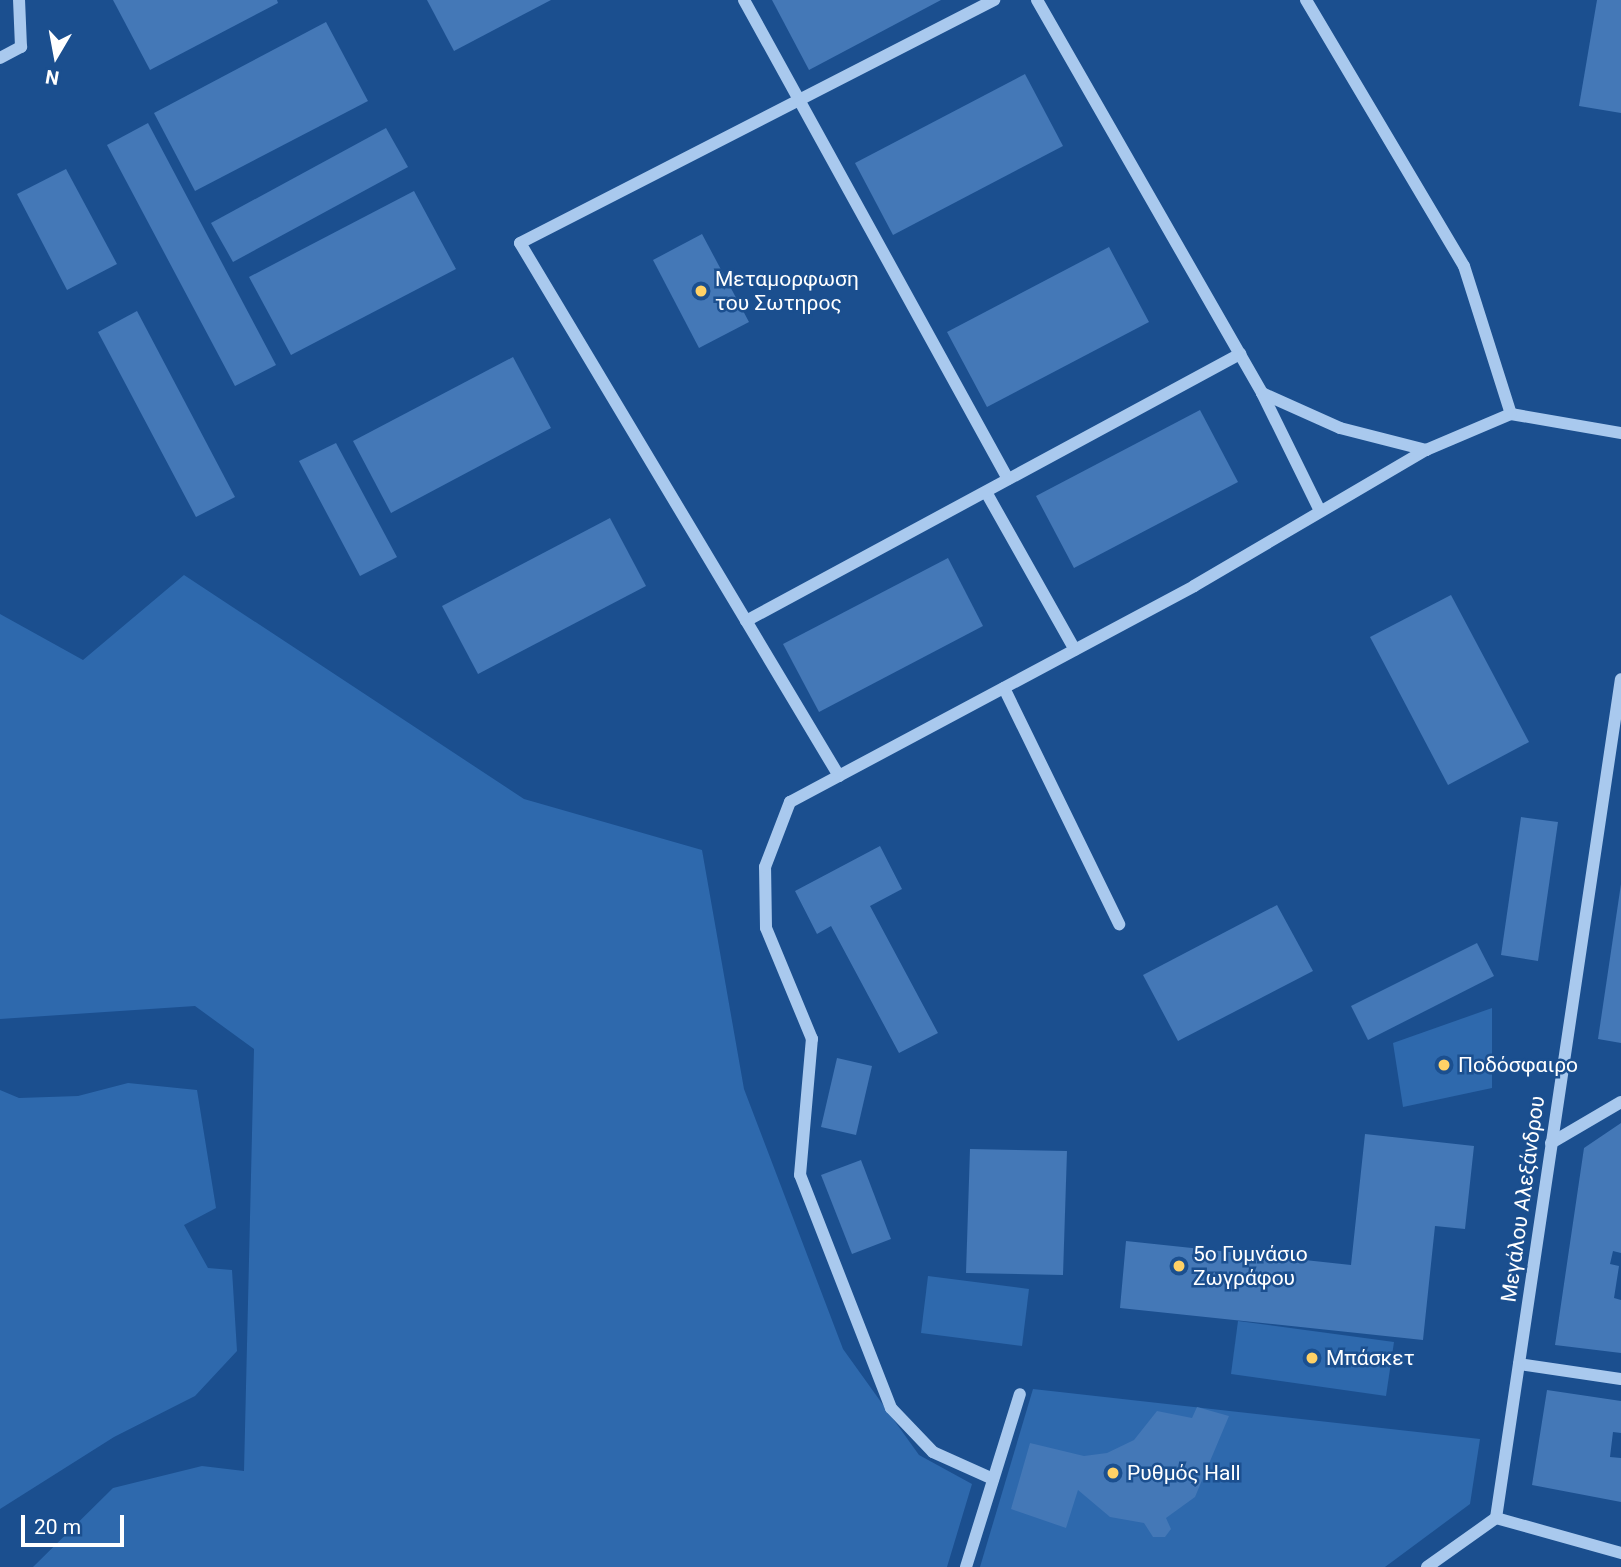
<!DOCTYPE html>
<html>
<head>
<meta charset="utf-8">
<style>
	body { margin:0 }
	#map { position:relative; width:1621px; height:1567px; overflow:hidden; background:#1b4f8f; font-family:Roboto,sans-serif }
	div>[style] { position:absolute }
	.green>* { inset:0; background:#2e69ad }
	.building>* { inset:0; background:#4478b7 }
	.minor>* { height:12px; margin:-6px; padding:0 6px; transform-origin:6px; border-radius:6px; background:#a9c9ee }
	.dots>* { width:19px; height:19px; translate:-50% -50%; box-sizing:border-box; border:4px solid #1b4f8f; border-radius:50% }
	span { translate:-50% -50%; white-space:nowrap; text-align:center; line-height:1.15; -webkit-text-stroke:5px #1b4f8f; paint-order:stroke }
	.poi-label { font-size:21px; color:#fff }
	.left { translate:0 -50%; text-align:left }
	.street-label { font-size:21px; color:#fff }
	.north { position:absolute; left:21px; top:21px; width:70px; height:70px; -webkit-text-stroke:5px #1b4f8f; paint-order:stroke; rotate:190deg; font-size:19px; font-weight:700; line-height:28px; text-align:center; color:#fff }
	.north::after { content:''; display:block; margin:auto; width:24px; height:32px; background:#fff; clip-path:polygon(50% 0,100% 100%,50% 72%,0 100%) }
	.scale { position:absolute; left:21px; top:1515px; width:103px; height:32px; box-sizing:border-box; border:4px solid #fff; border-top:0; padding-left:9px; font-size:21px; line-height:24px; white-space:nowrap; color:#fff; -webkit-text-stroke:5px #1b4f8f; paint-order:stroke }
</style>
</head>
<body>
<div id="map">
	<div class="green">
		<div style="clip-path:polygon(184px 575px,524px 799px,702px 850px,744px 1089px,843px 1349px,919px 1455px,972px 1484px,947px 1567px,33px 1567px,113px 1488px,202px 1466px,244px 1471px,254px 1049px,195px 1006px,0 1019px,0 614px,83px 660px)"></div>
		<div style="clip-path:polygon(1492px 1008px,1492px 1088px,1403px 1107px,1393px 1043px)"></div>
		<div style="clip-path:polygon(128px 1083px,197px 1090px,216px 1208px,184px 1225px,208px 1268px,232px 1270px,237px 1351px,195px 1396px,114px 1437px,0 1509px,0 1090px,19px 1098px,78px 1096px)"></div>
		<div style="clip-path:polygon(928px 1276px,1029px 1289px,1022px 1346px,921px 1333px)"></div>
		<div style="clip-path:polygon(1238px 1321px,1394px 1342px,1386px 1396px,1231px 1374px)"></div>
		<div style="clip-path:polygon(1033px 1389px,1480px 1439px,1470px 1504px,1385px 1567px,980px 1567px)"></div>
	</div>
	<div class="building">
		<div style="clip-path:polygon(113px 0,277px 0,278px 3px,150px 70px)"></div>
		<div style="clip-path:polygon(427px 0,551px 0,454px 51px)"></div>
		<div style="clip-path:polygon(772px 0,941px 0,809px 70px)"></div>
		<div style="clip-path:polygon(1597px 0,1621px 0,1621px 113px,1579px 106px)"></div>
		<div style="clip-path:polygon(326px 22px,368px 101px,195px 191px,154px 113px)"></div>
		<div style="clip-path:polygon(1025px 74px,1063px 146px,893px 235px,855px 163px)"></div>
		<div style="clip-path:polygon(148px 123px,276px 365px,235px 386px,107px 145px)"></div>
		<div style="clip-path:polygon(386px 128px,408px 167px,233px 262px,211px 223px)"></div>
		<div style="clip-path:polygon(66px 169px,117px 264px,67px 290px,17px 194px)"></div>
		<div style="clip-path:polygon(414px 191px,456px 269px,291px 355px,249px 277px)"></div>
		<div style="clip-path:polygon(702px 234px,749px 322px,699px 348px,653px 260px)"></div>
		<div style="clip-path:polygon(1109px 247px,1149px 322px,987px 407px,947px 332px)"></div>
		<div style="clip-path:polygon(137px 311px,235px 497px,196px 517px,98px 332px)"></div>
		<div style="clip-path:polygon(513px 357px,551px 428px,391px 513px,353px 441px)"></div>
		<div style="clip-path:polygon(1200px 410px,1238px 482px,1074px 568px,1036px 496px)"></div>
		<div style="clip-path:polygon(336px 443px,397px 557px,360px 576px,299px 461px)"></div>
		<div style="clip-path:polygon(610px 518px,646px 586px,478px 674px,442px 606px)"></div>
		<div style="clip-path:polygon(948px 558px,983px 626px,819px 712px,783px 644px)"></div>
		<div style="clip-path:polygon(1451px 595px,1529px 742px,1448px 785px,1370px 637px)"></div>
		<div style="clip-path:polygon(1521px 817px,1558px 822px,1538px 961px,1501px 955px)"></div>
		<div style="clip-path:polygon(880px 846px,902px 889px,870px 906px,938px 1033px,899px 1053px,831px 926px,817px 934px,795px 891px)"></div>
		<div style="clip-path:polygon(1621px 884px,1621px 1043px,1598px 1039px)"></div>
		<div style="clip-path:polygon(1277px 905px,1313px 971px,1178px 1041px,1143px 975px)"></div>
		<div style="clip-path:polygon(1477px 943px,1494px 976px,1368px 1040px,1351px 1006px)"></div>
		<div style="clip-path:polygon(837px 1058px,872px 1066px,856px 1135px,821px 1127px)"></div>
		<div style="clip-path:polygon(1621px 1123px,1621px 1253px,1613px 1251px,1610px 1264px,1619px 1266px,1614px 1298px,1621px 1300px,1621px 1353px,1555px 1345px,1584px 1148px)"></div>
		<div style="clip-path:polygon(1365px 1134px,1474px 1146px,1465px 1229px,1435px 1226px,1423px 1340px,1120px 1308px,1126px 1241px,1351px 1265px)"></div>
		<div style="clip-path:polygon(970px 1149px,1067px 1151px,1063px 1275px,966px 1273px)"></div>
		<div style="clip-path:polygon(861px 1160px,891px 1239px,852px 1254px,821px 1175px)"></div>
		<div style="clip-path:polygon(1547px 1390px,1621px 1401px,1621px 1433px,1613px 1432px,1610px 1457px,1621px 1458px,1621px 1502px,1532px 1485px)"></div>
		<div style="clip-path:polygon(1197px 1407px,1229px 1416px,1195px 1497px,1166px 1518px,1171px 1529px,1165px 1537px,1153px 1537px,1144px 1523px,1110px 1517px,1078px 1490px,1066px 1528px,1011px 1509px,1030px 1443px,1084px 1456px,1107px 1453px,1134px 1440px,1157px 1411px,1192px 1418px)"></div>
	</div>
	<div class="minor">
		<div style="left:744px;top:0;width:547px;rotate:61.14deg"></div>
		<div style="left:1037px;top:0;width:453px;rotate:60.2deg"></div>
		<div style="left:1262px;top:393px;width:131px;rotate:63.8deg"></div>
		<div style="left:1306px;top:0;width:309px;rotate:59.3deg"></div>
		<div style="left:1464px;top:266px;width:155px;rotate:72.4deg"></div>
		<div style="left:1511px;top:414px;width:112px;rotate:9.8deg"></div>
		<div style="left:0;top:58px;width:24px;rotate:-28deg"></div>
		<div style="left:21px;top:47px;width:47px;rotate:-92.4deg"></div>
		<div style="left:1262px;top:393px;width:85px;rotate:24.2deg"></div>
		<div style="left:1340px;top:428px;width:89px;rotate:14.3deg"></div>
		<div style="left:986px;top:492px;width:181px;rotate:60.6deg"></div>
		<div style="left:746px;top:621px;width:562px;rotate:-28.39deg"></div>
		<div style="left:1004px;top:688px;width:263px;rotate:64deg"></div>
		<div style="left:839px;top:776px;width:621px;rotate:-120.9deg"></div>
		<div style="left:520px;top:243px;width:533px;rotate:-27.14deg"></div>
		<div style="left:1551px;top:1143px;width:81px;rotate:-30.4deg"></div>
		<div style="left:1519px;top:1364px;width:103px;rotate:8.4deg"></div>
		<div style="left:993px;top:1479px;width:66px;rotate:-155.8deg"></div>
		<div style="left:933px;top:1452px;width:61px;rotate:-133.7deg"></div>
		<div style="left:891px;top:1408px;width:250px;rotate:-111.3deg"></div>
		<div style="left:800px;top:1175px;width:137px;rotate:-85deg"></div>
		<div style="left:812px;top:1039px;width:120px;rotate:-112.5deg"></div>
		<div style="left:766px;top:928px;width:61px;rotate:-90.9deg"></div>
		<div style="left:765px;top:867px;width:70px;rotate:-69deg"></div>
		<div style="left:790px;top:802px;width:458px;rotate:-28.1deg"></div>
		<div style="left:1194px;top:586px;width:269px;rotate:-30.4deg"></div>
		<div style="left:1426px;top:450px;width:92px;rotate:-23deg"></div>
		<div style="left:1496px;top:1518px;width:848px;rotate:-81.53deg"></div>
		<div style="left:1496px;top:1518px;width:130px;rotate:15.6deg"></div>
		<div style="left:966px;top:1567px;width:181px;rotate:-72.7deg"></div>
		<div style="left:1427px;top:1567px;width:85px;rotate:-35.4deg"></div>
	</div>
	<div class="dots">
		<div style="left:701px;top:291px;background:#ffd166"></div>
		<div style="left:1444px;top:1065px;background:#ffd166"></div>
		<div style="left:1179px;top:1266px;background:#ffd166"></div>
		<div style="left:1312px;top:1358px;background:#ffd166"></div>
		<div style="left:1113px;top:1473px;background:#ffd166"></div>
	</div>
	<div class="poi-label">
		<span class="left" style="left:715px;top:291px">Μεταμορφωση<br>του Σωτηρος</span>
		<span class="left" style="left:1458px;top:1065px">Ποδόσφαιρο</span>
		<span class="left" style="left:1193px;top:1266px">5ο Γυμνάσιο<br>Ζωγράφου</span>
		<span class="left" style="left:1326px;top:1358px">Μπάσκετ</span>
		<span class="left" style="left:1127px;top:1473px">Ρυθμός Hall</span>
	</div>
	<div class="street-label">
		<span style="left:1523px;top:1199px;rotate:-82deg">Μεγάλου Αλεξάνδρου</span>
	</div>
	<div class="north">N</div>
	<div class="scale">20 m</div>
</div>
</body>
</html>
